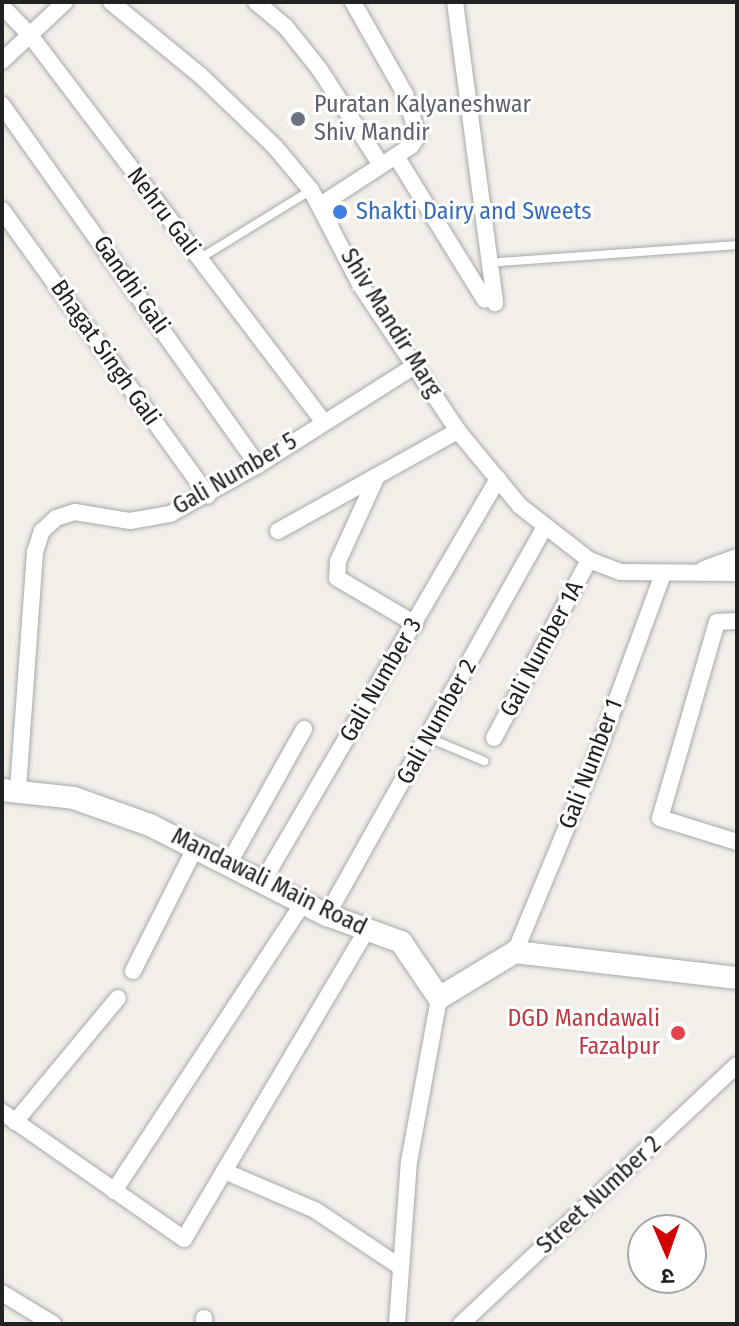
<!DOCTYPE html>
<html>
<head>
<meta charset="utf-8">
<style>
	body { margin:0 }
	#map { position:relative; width:739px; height:1326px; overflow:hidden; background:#f2efe9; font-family:"Fira Sans Condensed","Noto Sans Devanagari",sans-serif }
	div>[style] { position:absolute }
	.roads { filter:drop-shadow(0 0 2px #a9a9a9) drop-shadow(0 0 2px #a9a9a9) }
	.service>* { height:8px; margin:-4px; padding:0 4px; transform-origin:4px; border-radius:4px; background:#fff }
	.minor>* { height:16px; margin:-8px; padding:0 8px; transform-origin:8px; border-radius:8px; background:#fff }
	.tertiary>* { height:22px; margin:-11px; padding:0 11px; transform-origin:11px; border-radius:11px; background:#fff }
	.dots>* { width:22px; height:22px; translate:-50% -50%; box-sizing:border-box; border:4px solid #fff; border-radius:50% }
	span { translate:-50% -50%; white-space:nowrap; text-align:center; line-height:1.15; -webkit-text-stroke:6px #fff; paint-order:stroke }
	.worship-label { font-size:24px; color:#5b616d }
	.left { translate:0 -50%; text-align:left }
	.street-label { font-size:24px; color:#222 }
	.shop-label { font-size:24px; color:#366cbe }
	.health-label { font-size:24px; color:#be3a42 }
	.right { translate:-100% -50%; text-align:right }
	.frame { position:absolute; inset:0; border:4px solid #222; pointer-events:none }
	.north { position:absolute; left:627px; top:1214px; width:80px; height:80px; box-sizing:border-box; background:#fff; border:2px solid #a7a7a7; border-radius:50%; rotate:178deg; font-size:22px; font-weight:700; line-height:32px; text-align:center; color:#222 }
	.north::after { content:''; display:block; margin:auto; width:28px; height:36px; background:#d40000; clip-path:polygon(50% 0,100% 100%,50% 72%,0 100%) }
</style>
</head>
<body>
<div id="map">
	<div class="roads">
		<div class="service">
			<div style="left:199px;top:259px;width:132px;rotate:-31.6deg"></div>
			<div style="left:500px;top:262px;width:238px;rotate:-4.1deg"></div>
			<div style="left:429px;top:738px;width:60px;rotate:22.7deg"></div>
		</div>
		<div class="minor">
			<div style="left:111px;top:2px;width:115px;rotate:39.4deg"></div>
			<div style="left:200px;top:75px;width:104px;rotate:43.8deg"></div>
			<div style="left:275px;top:147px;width:56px;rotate:50.1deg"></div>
			<div style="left:311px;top:190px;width:108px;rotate:62.5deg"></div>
			<div style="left:361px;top:286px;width:174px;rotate:56.2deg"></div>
			<div style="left:458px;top:431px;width:97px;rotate:50.4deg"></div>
			<div style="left:520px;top:506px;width:88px;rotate:38deg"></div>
			<div style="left:589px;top:560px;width:33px;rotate:21deg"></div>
			<div style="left:620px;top:572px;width:117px;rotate:0.5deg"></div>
			<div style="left:256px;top:2px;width:38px;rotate:40deg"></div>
			<div style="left:285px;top:26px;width:56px;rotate:51.5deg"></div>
			<div style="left:320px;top:70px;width:113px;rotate:57.3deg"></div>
			<div style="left:455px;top:2px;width:304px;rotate:82.4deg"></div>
			<div style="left:2px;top:6px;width:40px;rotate:46deg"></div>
			<div style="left:30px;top:35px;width:485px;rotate:52.8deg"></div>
			<div style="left:2px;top:61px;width:86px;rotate:-43.1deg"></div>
			<div style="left:2px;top:105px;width:442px;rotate:54.6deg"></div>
			<div style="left:396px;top:156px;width:169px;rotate:58.3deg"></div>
			<div style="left:322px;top:204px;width:106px;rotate:-33.1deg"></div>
			<div style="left:411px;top:146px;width:12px;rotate:-55deg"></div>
			<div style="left:418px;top:136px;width:44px;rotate:-107.2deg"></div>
			<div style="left:405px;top:94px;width:106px;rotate:-119.5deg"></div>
			<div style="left:2px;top:210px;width:352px;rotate:54.2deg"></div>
			<div style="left:377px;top:476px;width:94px;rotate:114.6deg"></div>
			<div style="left:338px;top:561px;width:17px;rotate:93deg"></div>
			<div style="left:337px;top:578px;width:91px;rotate:30.5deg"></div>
			<div style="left:278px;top:531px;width:206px;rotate:-29.1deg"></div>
			<div style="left:704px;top:569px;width:35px;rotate:-20deg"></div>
			<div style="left:737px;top:621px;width:20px;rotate:177deg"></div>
			<div style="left:717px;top:622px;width:204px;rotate:106.2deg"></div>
			<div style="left:660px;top:818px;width:81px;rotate:17.3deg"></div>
			<div style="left:494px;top:738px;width:202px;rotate:-61.9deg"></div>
			<div style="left:18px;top:789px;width:238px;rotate:-85.9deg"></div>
			<div style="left:35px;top:552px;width:22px;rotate:-72deg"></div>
			<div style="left:42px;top:531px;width:19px;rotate:-43deg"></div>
			<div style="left:56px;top:518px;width:20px;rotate:-18deg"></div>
			<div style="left:75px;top:512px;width:56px;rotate:9.3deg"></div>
			<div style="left:130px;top:521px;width:41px;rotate:-9.9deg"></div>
			<div style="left:170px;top:514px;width:101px;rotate:-29.1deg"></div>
			<div style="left:258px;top:465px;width:187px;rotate:-32.3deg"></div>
			<div style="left:228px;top:865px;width:156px;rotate:-60.8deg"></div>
			<div style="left:263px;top:881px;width:466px;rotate:-59.7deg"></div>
			<div style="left:327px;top:915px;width:445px;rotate:-60.7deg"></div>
			<div style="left:515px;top:952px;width:212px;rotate:-67.5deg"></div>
			<div style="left:596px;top:756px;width:194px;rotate:-69.8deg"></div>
			<div style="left:133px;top:971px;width:138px;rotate:-63.2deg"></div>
			<div style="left:2px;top:1112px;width:222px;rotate:34.9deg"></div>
			<div style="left:184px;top:1239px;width:358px;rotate:-59.4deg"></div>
			<div style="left:15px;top:1122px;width:161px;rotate:-50.3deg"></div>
			<div style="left:224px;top:1171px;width:99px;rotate:23.2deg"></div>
			<div style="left:315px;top:1210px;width:101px;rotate:33.7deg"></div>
			<div style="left:114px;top:1191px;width:344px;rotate:-56.7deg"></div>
			<div style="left:2px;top:1293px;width:60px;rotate:31.3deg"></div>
			<div style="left:204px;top:1318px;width:6px;rotate:90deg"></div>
			<div style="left:397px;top:1324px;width:162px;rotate:-85.8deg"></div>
			<div style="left:409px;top:1162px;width:167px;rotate:-79.6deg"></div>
			<div style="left:461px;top:1324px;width:378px;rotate:-43.2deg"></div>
		</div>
		<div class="tertiary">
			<div style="left:2px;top:790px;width:72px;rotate:6.3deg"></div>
			<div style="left:74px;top:798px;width:81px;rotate:19.6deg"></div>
			<div style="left:150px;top:825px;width:199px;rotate:27deg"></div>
			<div style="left:327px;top:915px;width:79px;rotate:20deg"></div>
			<div style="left:401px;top:942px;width:68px;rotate:55.8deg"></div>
			<div style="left:439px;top:998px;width:89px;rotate:-31.2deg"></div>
			<div style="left:515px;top:952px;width:224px;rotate:6.7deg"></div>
		</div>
	</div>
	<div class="dots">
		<div style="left:298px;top:119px;background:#6b7280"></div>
		<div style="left:340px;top:212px;background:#3f7fe0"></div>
		<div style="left:678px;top:1033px;background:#e0444e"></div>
	</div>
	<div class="worship-label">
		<span class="left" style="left:314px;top:119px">Puratan Kalyaneshwar<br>Shiv Mandir</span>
	</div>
	<div class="street-label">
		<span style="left:163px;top:212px;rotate:53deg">Nehru Gali</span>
		<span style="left:131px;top:285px;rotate:55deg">Gandhi Gali</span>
		<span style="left:391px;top:323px;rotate:58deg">Shiv Mandir Marg</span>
		<span style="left:105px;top:353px;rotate:55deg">Bhagat Singh Gali</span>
		<span style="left:235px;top:474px;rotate:-30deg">Gali Number 5</span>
		<span style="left:542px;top:649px;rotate:-62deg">Gali Number 1A</span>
		<span style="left:381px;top:680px;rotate:-60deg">Gali Number 3</span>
		<span style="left:437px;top:722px;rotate:-61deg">Gali Number 2</span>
		<span style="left:591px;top:764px;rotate:-69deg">Gali Number 1</span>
		<span style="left:269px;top:882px;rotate:26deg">Mandawali Main Road</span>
		<span style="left:599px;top:1195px;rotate:-43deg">Street Number 2</span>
	</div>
	<div class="shop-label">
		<span class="left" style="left:356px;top:212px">Shakti Dairy and Sweets</span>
	</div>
	<div class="health-label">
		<span class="right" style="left:660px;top:1033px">DGD Mandawali<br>Fazalpur</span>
	</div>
	<div class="frame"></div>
	<div class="north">उ</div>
</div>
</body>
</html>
